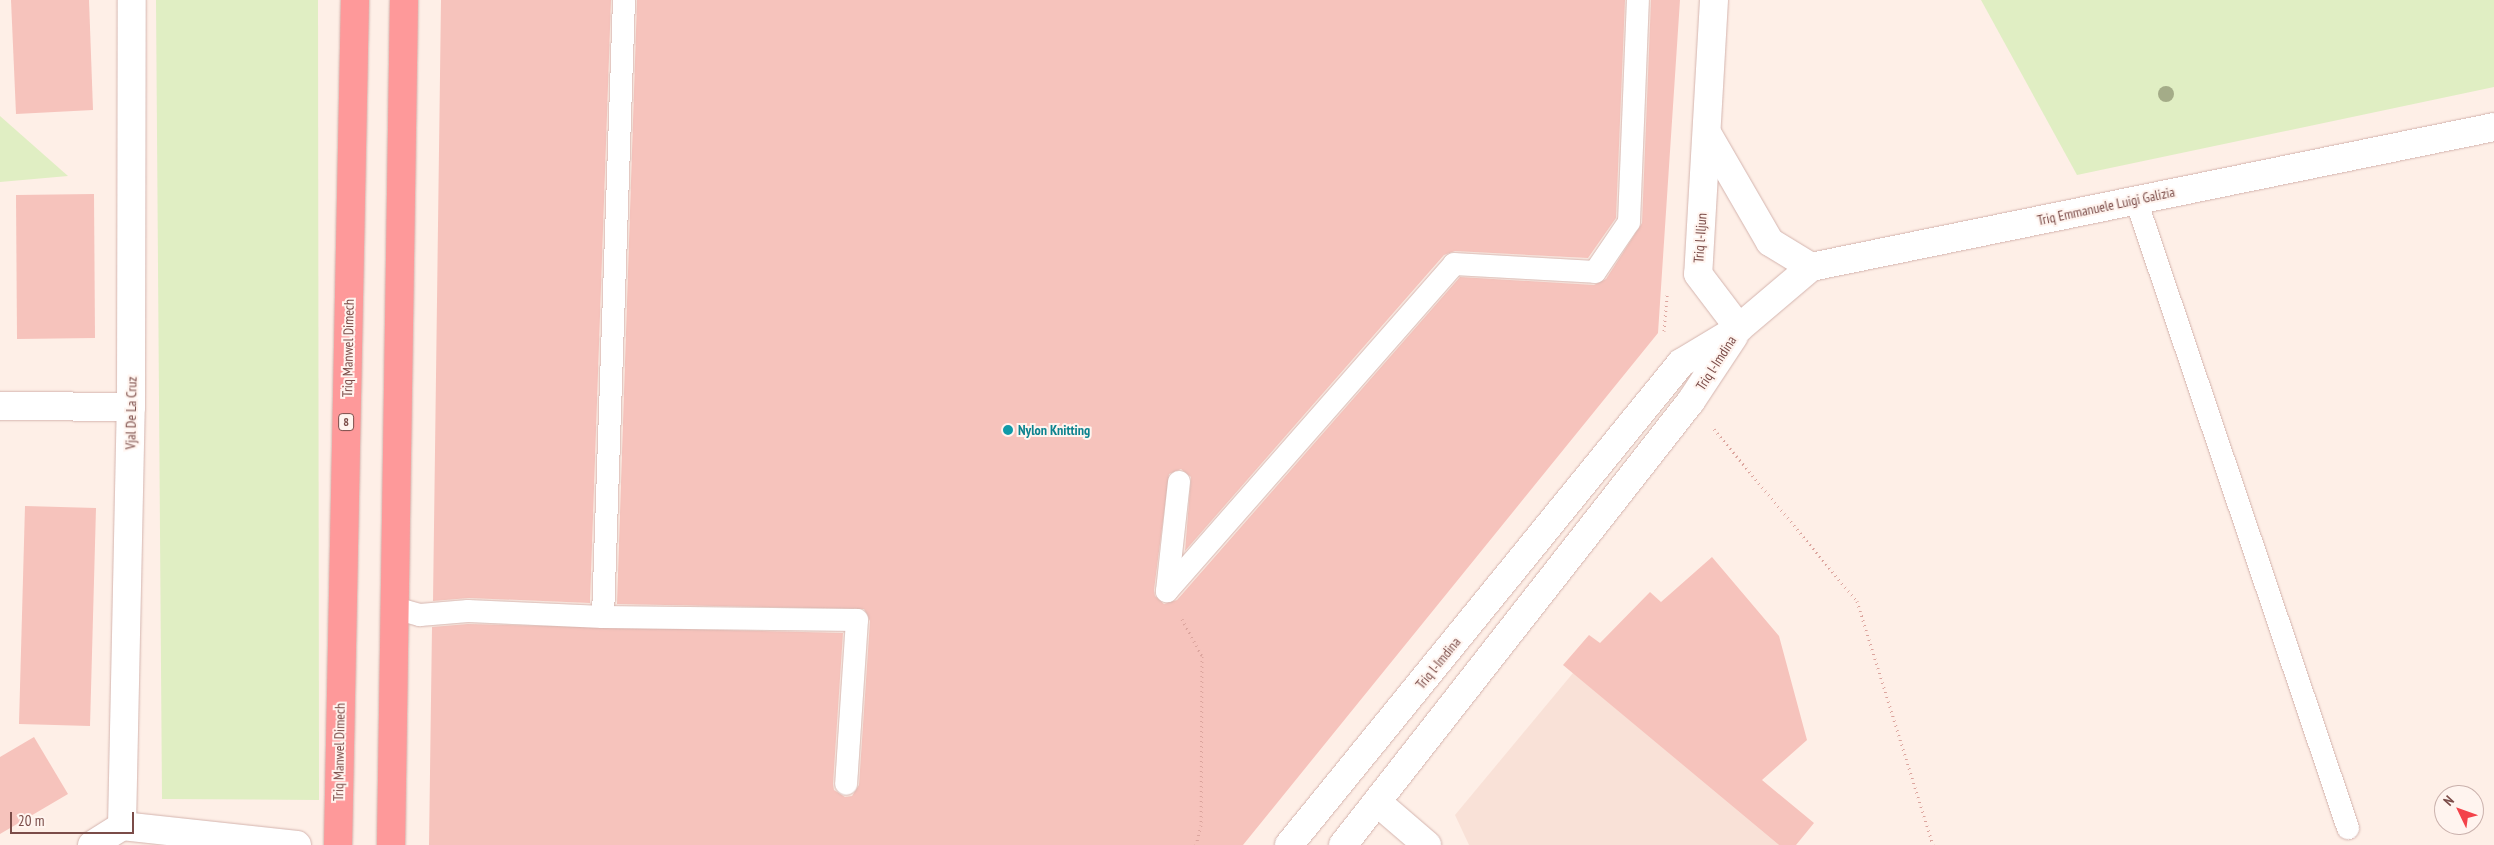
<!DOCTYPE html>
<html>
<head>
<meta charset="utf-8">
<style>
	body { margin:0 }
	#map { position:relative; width:2494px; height:845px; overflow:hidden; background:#feefe7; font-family:"PT Sans Narrow",sans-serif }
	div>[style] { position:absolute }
	.residential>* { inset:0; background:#f9e1d7 }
	.green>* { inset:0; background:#e0eec3 }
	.building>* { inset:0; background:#f6c3bc }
	.path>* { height:3px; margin-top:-1.5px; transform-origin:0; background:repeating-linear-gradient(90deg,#dca59e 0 1px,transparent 0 5px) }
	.roads { filter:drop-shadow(0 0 1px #d4b4ae) drop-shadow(0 0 1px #d4b4ae) }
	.lane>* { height:22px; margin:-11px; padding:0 11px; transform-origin:11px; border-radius:11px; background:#fff }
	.street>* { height:28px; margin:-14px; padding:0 14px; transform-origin:14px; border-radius:14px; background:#fff }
	.secondary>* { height:28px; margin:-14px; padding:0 14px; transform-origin:14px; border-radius:14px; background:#fff }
	.highway>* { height:28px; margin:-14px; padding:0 14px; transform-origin:14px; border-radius:14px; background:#fe999a }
	.trees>* { width:16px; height:16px; margin:-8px; border-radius:50%; background:#a4ac88 }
	.dots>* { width:14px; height:14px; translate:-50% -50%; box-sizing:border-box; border:2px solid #fff4ef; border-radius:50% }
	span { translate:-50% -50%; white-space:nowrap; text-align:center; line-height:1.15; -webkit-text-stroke:4px #fff4ef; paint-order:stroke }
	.shield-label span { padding:1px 4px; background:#fff4ef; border:1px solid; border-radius:4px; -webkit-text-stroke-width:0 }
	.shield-label { font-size:12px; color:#7b4c48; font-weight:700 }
	.street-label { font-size:14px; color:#7b4c48 }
	.culture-label { font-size:14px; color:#0d838f; font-weight:700 }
	.left { translate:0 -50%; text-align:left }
	.north { position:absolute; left:2434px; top:785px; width:50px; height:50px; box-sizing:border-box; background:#fff4ef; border:1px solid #cab1ac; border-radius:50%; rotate:312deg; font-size:14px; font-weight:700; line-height:20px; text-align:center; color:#7b4c48 }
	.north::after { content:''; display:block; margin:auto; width:18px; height:22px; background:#f3424a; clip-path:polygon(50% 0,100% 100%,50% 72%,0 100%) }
	.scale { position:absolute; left:10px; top:812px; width:124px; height:22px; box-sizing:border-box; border:2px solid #7b4c48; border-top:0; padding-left:6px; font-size:15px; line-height:18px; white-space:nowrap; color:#7b4c48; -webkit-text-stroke:4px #fff4ef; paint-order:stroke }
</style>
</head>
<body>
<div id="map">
	<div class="residential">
		<div style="clip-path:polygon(1573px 673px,1779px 845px,1469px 845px,1455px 815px)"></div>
	</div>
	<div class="green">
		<div style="clip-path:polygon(156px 0,318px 0,319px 800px,162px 799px)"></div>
		<div style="clip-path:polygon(1981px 0,2494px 0,2494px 87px,2077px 175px)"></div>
		<div style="clip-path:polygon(0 116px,68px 176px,0 182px)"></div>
	</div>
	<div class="building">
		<div style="clip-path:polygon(11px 0,89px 0,93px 110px,16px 114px)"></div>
		<div style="clip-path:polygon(441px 0,611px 0,590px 603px,469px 598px,433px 601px)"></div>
		<div style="clip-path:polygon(637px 0,1625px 0,1616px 218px,1588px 258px,1455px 251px,1444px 255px,1185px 551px,1191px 477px,1181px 469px,1169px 474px,1154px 590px,1155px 596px,1164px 604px,1177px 600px,1460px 277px,1594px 285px,1606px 279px,1642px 223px,1651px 0,1680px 0,1658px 333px,1243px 845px,429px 845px,432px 627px,468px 624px,843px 633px,833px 784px,834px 790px,845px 797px,852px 796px,859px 785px,870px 621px,864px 609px,617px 604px)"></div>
		<div style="clip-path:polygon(94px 194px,95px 338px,17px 339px,16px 195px)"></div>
		<div style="clip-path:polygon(25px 506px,96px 508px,90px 726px,19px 724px)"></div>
		<div style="clip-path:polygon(1712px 557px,1779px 636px,1807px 740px,1762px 780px,1814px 823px,1796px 845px,1779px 845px,1563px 665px,1589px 635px,1600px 643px,1650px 592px,1661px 602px)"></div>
		<div style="clip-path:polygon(34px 737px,68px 794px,0 834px,0 757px)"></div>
	</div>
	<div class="path">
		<div style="left:1664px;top:331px;width:38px;rotate:-85deg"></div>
		<div style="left:1714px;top:429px;width:224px;rotate:50.3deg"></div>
		<div style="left:1857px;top:601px;width:256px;rotate:72.7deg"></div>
		<div style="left:1182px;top:619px;width:42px;rotate:61.6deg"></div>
		<div style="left:1202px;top:656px;width:169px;rotate:90.3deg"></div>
		<div style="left:1201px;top:825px;width:21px;rotate:104deg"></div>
	</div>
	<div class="roads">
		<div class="lane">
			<div style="left:624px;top:0;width:617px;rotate:91.95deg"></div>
			<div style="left:603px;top:617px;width:254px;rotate:0.7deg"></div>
			<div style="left:857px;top:620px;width:164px;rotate:93.8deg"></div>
			<div style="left:2136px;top:200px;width:663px;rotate:71.35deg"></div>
			<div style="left:1179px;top:482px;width:110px;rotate:96.3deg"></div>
			<div style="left:1167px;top:591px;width:435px;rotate:-48.7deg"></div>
			<div style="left:1454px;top:264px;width:141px;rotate:3.2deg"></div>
			<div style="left:1595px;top:272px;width:60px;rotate:-55.8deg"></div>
			<div style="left:1629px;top:222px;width:222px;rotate:-87.7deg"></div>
			<div style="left:395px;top:608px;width:26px;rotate:16deg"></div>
			<div style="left:420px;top:615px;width:48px;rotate:-4.8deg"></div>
			<div style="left:468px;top:611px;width:135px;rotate:2.5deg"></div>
		</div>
		<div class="street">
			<div style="left:0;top:406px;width:131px;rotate:0.4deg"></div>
			<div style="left:1377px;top:802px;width:66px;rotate:40.7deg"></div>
			<div style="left:122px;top:826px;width:419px;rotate:-88.8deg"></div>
			<div style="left:131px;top:407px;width:407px;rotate:-89.9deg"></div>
			<div style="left:92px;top:845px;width:36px;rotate:-32deg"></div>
			<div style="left:122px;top:826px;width:176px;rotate:6.2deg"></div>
		</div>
		<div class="secondary">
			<div style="left:1714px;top:0;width:274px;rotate:93.3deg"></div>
			<div style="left:1698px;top:274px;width:68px;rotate:52.8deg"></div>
			<div style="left:1707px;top:133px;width:126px;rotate:60deg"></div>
			<div style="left:1770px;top:242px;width:48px;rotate:31.4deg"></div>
			<div style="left:1289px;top:845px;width:621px;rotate:-50.88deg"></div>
			<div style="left:1681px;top:363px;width:68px;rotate:-31.1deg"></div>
			<div style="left:1739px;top:328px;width:94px;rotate:-40.3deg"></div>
			<div style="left:1811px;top:267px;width:697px;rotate:-11.58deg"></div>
			<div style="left:1343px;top:845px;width:564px;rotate:-51.91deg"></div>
			<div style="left:1691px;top:401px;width:78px;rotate:-56.5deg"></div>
		</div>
		<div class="highway">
			<div style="left:338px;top:845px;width:845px;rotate:-88.85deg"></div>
			<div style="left:391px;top:845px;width:845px;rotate:-89.12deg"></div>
		</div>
	</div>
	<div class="trees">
		<div style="left:2166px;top:94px"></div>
	</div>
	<div class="dots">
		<div style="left:1008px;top:430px;background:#0f9aa8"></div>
	</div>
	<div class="shield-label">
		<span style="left:346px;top:422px">8</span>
	</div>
	<div class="street-label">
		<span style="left:2106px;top:206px;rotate:-12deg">Triq Emmanuele Luigi Galizia</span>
		<span style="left:1700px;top:238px;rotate:-86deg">Triq l-Iljun</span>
		<span style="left:348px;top:348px;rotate:-89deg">Triq Manwel Dimech</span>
		<span style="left:1716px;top:363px;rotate:-57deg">Triq l-Imdina</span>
		<span style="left:131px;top:413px;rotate:-89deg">Vjal De La Cruz</span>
		<span style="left:1438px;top:663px;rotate:-51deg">Triq l-Imdina</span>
		<span style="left:339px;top:752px;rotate:-89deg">Triq Manwel Dimech</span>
	</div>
	<div class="culture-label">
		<span class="left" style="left:1018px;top:430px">Nylon Knitting</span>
	</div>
	<div class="north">N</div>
	<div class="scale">20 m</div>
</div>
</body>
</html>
